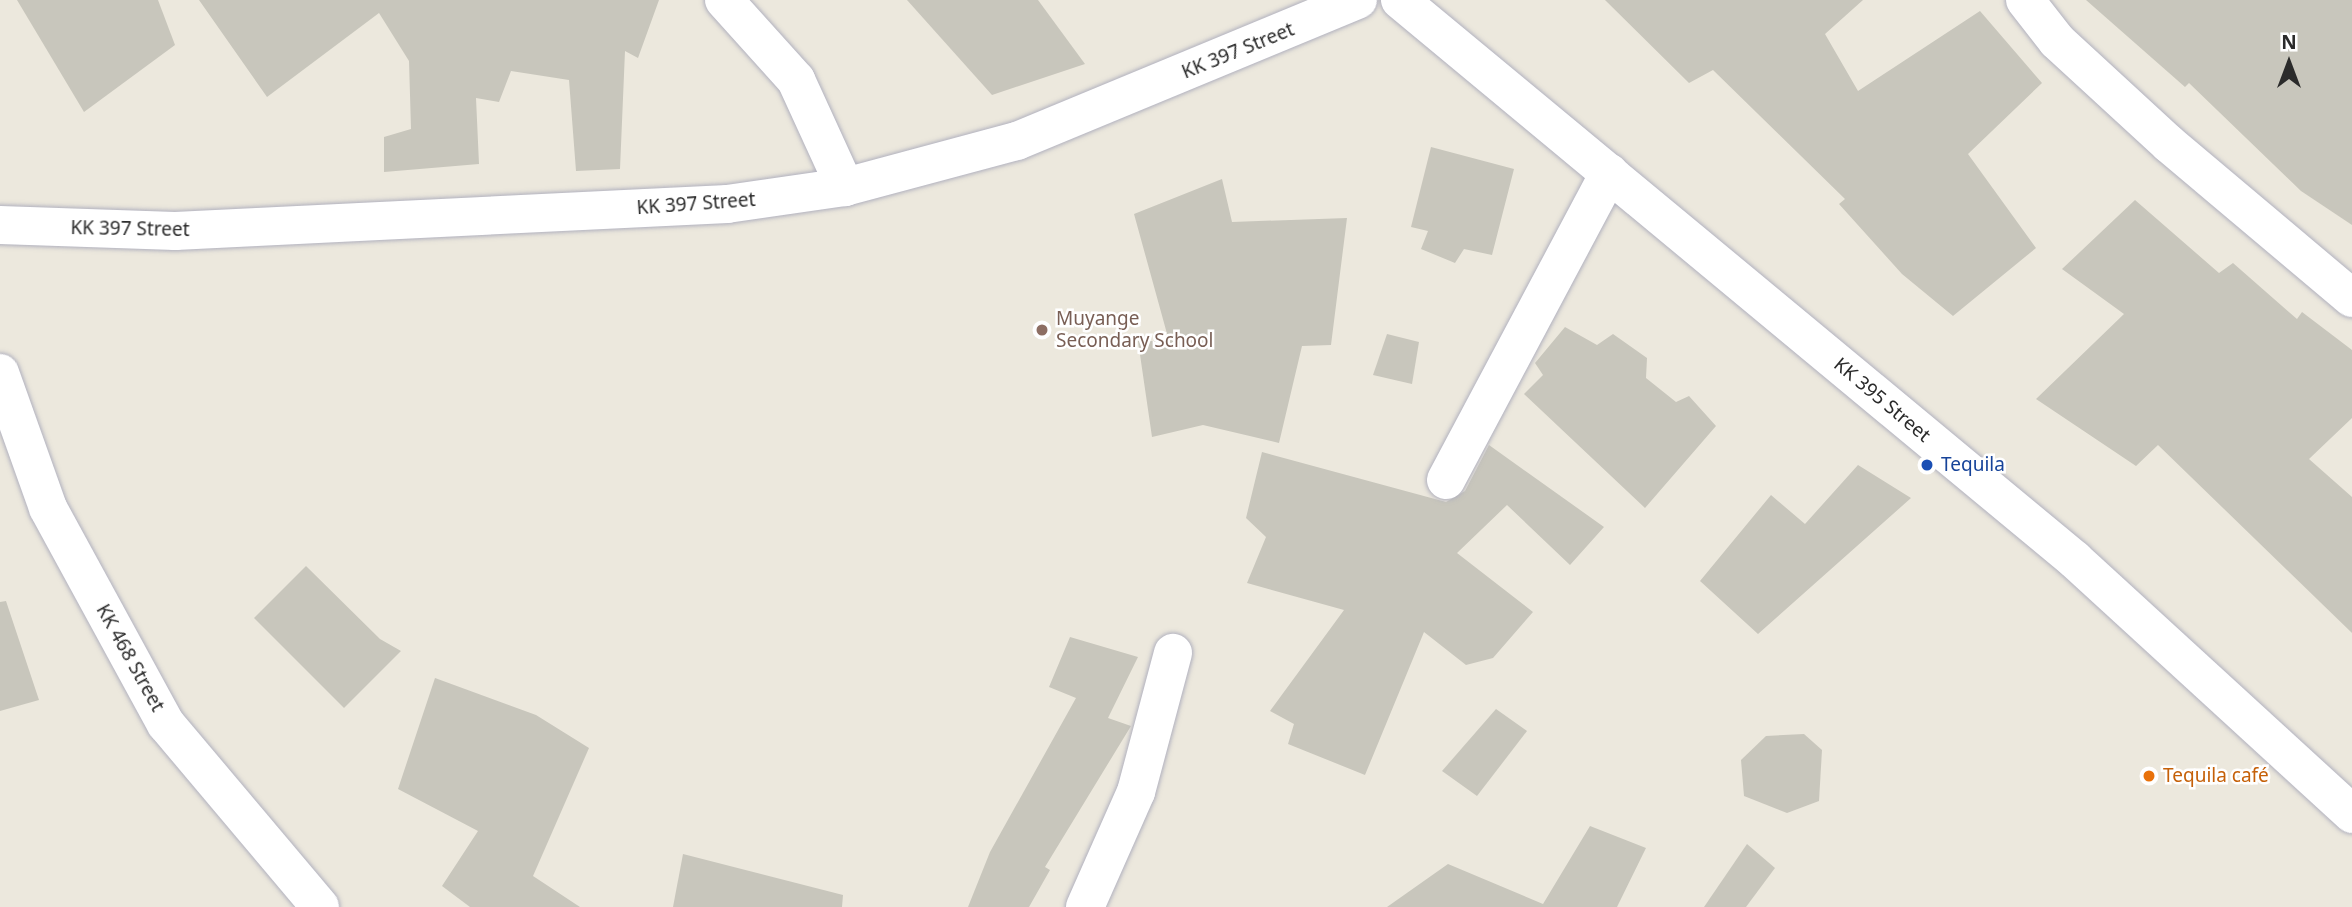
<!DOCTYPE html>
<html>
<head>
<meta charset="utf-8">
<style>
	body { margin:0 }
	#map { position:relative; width:2352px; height:907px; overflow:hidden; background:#ece8dd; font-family:"Noto Sans",sans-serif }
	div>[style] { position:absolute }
	.building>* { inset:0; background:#c8c6bc }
	.roads { filter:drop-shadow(0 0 2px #b1b1be) drop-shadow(0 0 2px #b1b1be) }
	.street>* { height:38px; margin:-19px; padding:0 19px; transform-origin:19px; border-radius:19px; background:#fff }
	.secondary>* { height:38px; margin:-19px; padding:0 19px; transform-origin:19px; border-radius:19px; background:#fff }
	.dots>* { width:19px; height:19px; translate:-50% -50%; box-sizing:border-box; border:4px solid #fff; border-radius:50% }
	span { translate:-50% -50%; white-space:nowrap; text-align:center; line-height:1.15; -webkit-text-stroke:5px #fff; paint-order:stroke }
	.street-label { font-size:19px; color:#2b2b2b }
	.education-label { font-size:19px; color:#785e54 }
	.left { translate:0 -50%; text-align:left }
	.transit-label { font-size:19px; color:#164399 }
	.food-label { font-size:19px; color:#c56008 }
	.north { position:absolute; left:2254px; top:28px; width:70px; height:70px; -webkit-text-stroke:5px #fff; paint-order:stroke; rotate:0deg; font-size:19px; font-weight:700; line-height:28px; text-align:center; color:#2b2b2b }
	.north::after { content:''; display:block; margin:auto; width:24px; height:32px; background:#2b2b2b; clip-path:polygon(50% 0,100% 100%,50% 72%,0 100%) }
</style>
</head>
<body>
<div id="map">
	<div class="building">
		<div style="clip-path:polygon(17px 0,158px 0,175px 45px,84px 112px)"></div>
		<div style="clip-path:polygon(199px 0,659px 0,638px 58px,625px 51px,620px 169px,576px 171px,569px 80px,511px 71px,499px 102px,476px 98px,479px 164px,384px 172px,384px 137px,411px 129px,409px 61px,379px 13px,267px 97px)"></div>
		<div style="clip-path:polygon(907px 0,1038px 0,1085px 64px,992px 95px)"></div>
		<div style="clip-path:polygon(1605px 0,1863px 0,1825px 34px,1858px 91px,1980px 11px,2042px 83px,1968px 154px,2036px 248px,1953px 316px,1902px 274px,1839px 204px,1845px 199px,1713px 70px,1689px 83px)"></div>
		<div style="clip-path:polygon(2086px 0,2352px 0,2352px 225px,2301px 191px,2189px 83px,2185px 87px)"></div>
		<div style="clip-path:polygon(1431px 147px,1514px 169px,1492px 255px,1464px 249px,1455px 263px,1421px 249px,1428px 231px,1411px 227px)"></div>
		<div style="clip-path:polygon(1222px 179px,1232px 222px,1347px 218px,1331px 345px,1302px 346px,1279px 443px,1203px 425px,1152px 437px,1138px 341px,1169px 341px,1134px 214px)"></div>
		<div style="clip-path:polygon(2135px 200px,2219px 273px,2233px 263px,2297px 319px,2302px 312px,2352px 350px,2352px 418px,2309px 459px,2352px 497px,2352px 633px,2158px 445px,2136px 466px,2036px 399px,2124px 314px,2062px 269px)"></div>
		<div style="clip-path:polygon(1565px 327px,1597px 345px,1613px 334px,1647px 358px,1646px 378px,1676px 402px,1689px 396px,1716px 426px,1645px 508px,1524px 394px,1543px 375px,1535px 363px)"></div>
		<div style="clip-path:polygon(1387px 334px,1419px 342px,1412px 384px,1373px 375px)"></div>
		<div style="clip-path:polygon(1489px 445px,1604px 527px,1570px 565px,1507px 505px,1457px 553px,1533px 612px,1493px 658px,1466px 665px,1424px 632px,1365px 775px,1288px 744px,1294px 724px,1270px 711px,1344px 610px,1247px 583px,1266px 537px,1246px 518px,1262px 452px,1446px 502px,1465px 491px)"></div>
		<div style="clip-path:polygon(1858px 465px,1911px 498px,1758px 634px,1700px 581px,1771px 495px,1805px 524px)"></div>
		<div style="clip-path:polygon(306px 566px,380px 639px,401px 651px,344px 708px,254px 618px)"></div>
		<div style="clip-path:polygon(6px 601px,39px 700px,0 711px,0 602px)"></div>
		<div style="clip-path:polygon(1070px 637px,1138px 657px,1108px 718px,1131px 726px,1045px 867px,1050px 870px,1029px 907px,968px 907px,990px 852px,1076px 698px,1049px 687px)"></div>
		<div style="clip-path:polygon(435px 678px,536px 715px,589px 748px,533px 876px,580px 907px,470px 907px,442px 886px,478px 831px,398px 789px)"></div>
		<div style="clip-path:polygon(1496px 709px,1527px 731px,1477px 796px,1442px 771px)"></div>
		<div style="clip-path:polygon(1804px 734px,1822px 750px,1819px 801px,1787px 813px,1744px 796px,1741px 760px,1766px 736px)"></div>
		<div style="clip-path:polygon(1590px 826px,1646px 848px,1617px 907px,1387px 907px,1448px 864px,1543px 904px)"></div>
		<div style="clip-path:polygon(1747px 844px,1775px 868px,1746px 907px,1704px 907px)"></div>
		<div style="clip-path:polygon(683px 854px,843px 895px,842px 907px,673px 907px)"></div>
	</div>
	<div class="roads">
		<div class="street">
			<div style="left:724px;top:0;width:108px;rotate:48deg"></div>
			<div style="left:796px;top:80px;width:118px;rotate:65.4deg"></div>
			<div style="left:2025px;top:0;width:52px;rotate:52deg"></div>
			<div style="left:2057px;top:41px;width:152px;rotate:42.6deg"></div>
			<div style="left:2169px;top:144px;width:239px;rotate:40.1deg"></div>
			<div style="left:0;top:225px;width:175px;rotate:2deg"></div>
			<div style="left:175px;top:231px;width:553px;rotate:-2.8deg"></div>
			<div style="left:727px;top:204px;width:119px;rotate:-8.2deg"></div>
			<div style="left:845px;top:187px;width:178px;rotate:-15deg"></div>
			<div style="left:1017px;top:141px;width:369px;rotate:-22.5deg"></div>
			<div style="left:0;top:373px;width:143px;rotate:70.4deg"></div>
			<div style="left:48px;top:508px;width:246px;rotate:61.4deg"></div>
			<div style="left:166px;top:724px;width:239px;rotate:49.9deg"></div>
			<div style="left:1446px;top:480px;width:348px;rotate:-62deg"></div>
			<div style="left:1085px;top:907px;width:126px;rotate:-66.1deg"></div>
			<div style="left:1136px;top:792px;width:144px;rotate:-75.1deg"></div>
		</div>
		<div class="secondary">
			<div style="left:1400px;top:0;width:877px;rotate:39.68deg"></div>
			<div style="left:2075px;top:560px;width:376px;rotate:42.5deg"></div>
		</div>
	</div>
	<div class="dots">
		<div style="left:1042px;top:330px;background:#8d6e63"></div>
		<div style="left:1927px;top:465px;background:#1a4fb4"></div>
		<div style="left:2149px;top:776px;background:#e8710a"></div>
	</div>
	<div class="street-label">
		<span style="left:1238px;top:51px;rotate:-22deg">KK 397 Street</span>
		<span style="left:696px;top:204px;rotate:-4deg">KK 397 Street</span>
		<span style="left:130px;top:229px;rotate:1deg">KK 397 Street</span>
		<span style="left:1882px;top:400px;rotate:40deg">KK 395 Street</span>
		<span style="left:130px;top:658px;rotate:61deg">KK 468 Street</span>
	</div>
	<div class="education-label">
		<span class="left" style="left:1056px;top:330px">Muyange<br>Secondary School</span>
	</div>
	<div class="transit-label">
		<span class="left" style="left:1941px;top:465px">Tequila</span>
	</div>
	<div class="food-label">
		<span class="left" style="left:2163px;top:776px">Tequila café</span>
	</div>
	<div class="north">N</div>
</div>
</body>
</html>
